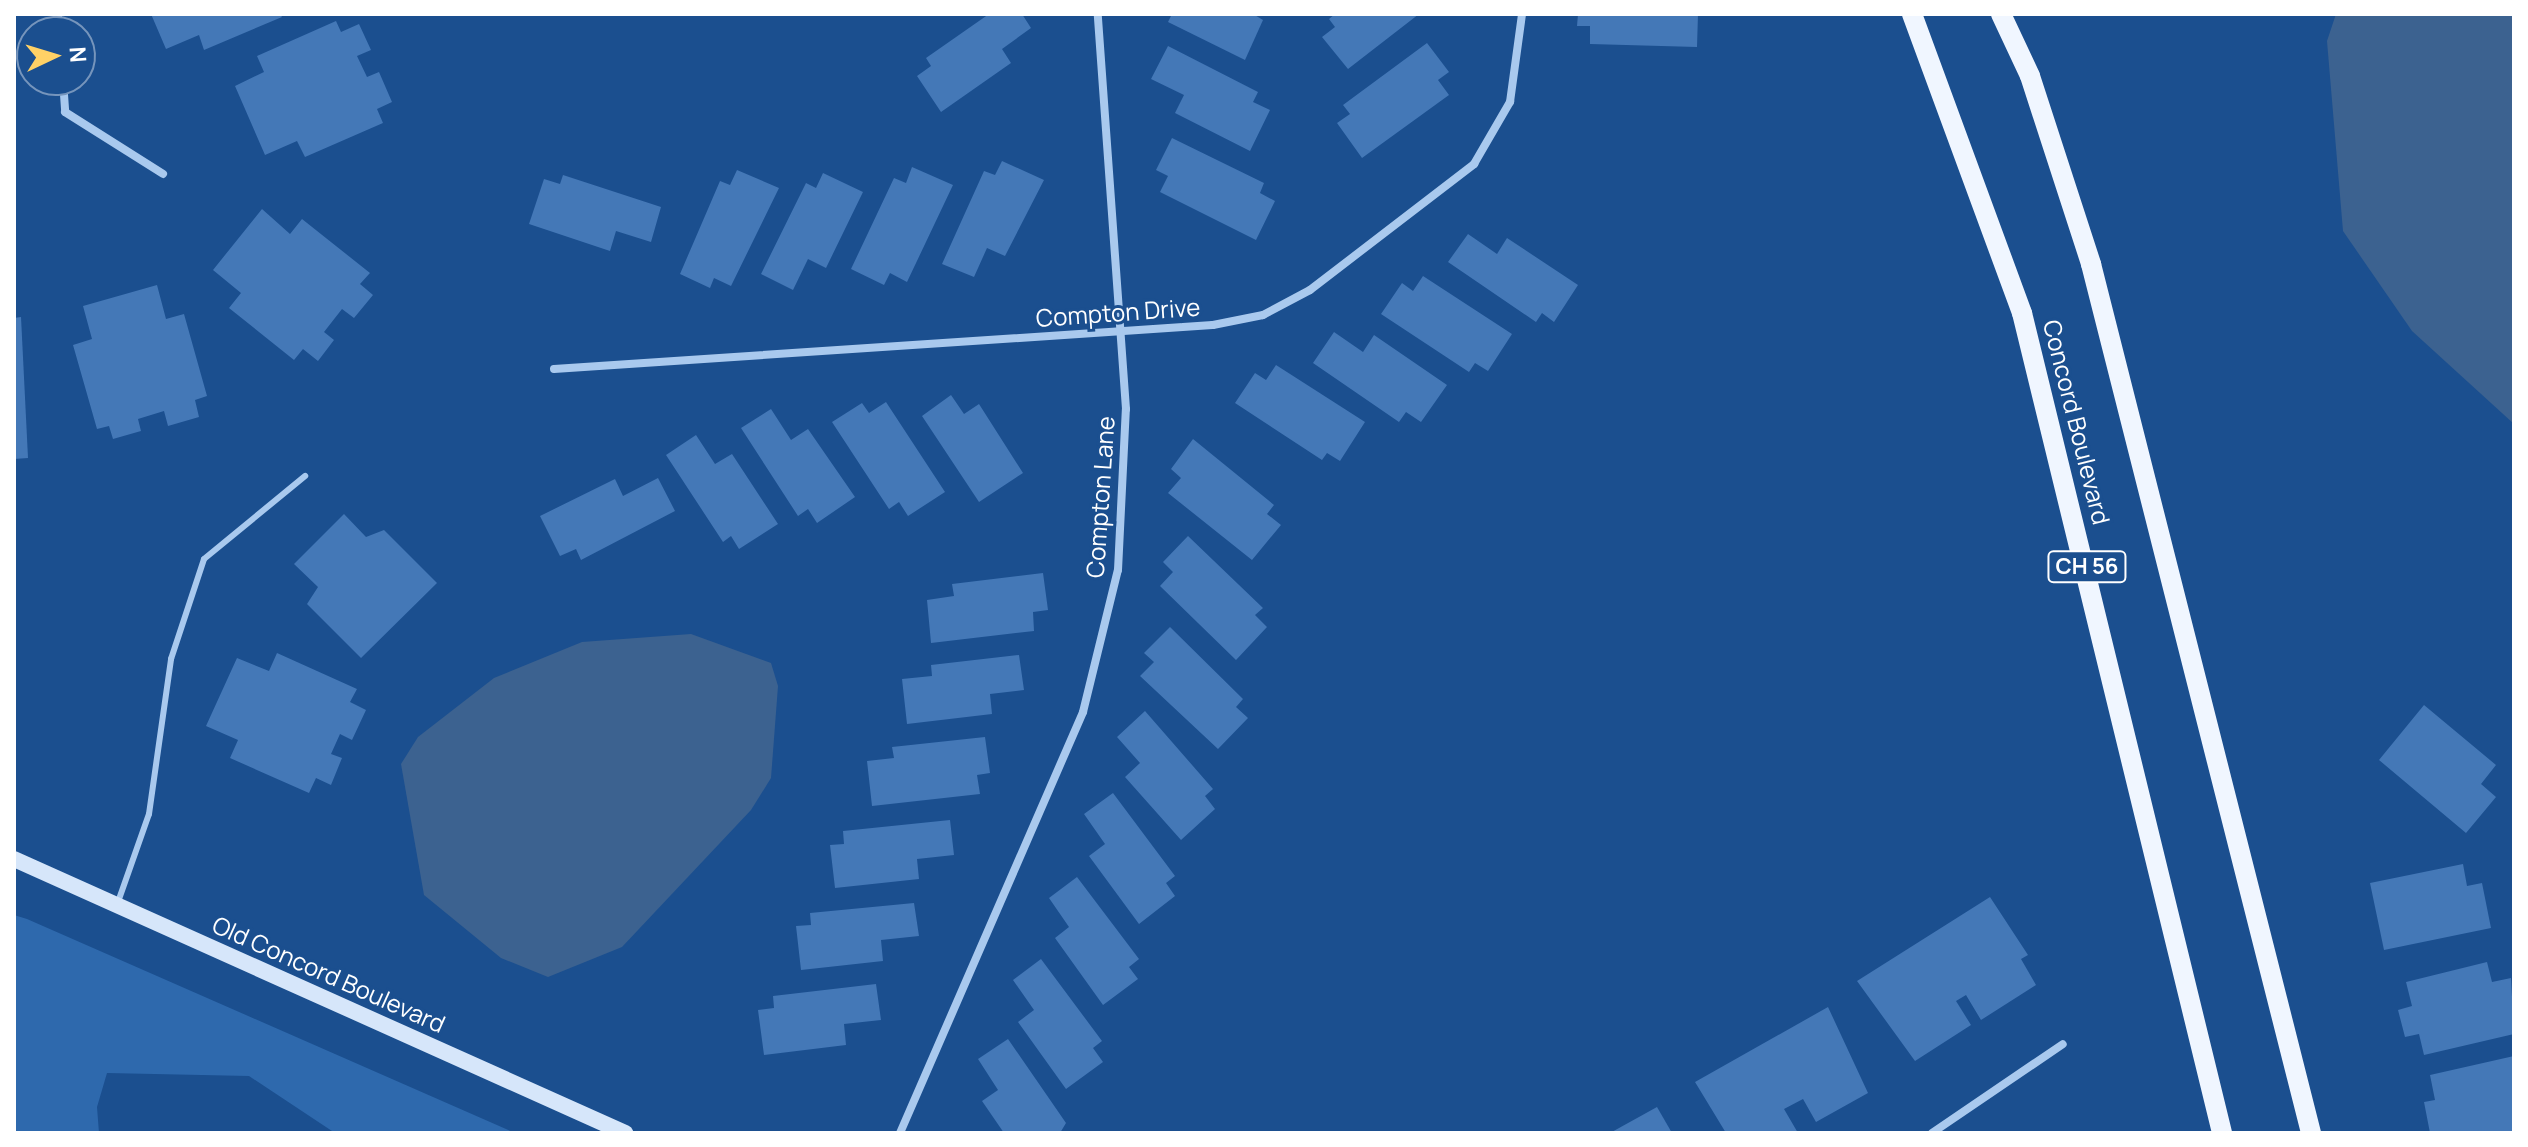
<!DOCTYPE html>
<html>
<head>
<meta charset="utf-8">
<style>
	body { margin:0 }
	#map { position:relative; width:2528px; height:1147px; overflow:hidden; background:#1b4f8f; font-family:Manrope,sans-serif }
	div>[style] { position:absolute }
	.green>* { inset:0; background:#2e69ad }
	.water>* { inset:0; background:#3c6290 }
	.building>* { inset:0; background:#4478b7 }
	.lane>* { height:6px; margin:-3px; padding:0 3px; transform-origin:3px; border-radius:3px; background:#a9c9ee }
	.street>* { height:8px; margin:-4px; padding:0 4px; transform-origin:4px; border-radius:4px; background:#a9c9ee }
	.secondary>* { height:16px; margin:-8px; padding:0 8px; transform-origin:8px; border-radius:8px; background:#d6e6fa }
	.primary>* { height:20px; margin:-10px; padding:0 10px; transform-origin:10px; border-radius:10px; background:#f0f6ff }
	span { translate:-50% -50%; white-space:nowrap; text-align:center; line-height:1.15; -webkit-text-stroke:6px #1b4f8f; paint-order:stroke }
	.shield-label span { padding:2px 6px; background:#1b4f8f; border:2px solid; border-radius:6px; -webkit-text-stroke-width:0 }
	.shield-label { font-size:22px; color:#fff; font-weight:700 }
	.street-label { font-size:24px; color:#fff }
	.frame { position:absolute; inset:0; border:16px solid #fff; pointer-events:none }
	.north { position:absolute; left:16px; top:16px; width:80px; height:80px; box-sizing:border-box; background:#1b4f8f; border:2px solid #7695bc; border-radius:50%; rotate:86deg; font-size:22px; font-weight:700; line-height:32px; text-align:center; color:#fff }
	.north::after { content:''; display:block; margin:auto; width:28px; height:36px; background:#ffd166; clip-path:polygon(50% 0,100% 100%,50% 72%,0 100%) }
</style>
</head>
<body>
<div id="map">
	<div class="green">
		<div style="clip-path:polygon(14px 915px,27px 919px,515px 1133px,335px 1133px,249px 1076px,107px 1073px,97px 1107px,99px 1133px,14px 1133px)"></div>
	</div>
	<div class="water">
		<div style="clip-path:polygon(2336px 14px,2514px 14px,2514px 424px,2412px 331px,2343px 231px,2327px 41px)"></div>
		<div style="clip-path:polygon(691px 634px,771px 663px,778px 686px,771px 778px,751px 810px,622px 947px,548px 977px,501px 958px,424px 895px,401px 764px,418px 737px,494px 678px,582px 642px)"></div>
	</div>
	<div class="building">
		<div style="clip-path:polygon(151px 14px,280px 14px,282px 17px,204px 50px,199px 35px,166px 49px)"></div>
		<div style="clip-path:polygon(989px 14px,1022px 14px,1031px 28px,1002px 49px,1011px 63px,941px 112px,917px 76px,931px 66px,926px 58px)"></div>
		<div style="clip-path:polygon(1172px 14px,1253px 14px,1263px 20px,1245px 60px,1168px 22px)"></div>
		<div style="clip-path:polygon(1335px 14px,1419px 14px,1348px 69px,1322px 37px,1335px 27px,1329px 19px)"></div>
		<div style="clip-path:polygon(1578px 14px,1698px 14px,1697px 47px,1590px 44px,1590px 26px,1577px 26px)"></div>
		<div style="clip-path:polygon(336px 21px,341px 32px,359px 24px,371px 50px,357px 56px,367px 77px,379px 72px,392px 102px,377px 109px,383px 123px,305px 157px,297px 141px,265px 155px,235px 86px,264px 72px,257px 56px)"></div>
		<div style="clip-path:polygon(1427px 43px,1449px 72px,1438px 80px,1449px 95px,1362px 158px,1337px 123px,1350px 114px,1343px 105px)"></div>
		<div style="clip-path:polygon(1168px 46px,1258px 92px,1253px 102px,1270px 110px,1250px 151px,1175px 113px,1184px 95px,1151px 79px)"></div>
		<div style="clip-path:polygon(1172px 138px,1264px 183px,1260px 193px,1275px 201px,1256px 240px,1160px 192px,1168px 176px,1156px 170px)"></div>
		<div style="clip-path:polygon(1002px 161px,1044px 180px,1005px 256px,987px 248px,974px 277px,942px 264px,984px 171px,995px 175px)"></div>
		<div style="clip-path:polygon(912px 167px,953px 185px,907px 282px,890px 273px,884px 285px,851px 269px,894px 178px,906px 183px)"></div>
		<div style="clip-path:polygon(737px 170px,779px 188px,731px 286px,714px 278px,710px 288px,680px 274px,720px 181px,730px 185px)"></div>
		<div style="clip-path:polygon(823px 173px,863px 192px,826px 268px,808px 259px,793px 290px,761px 274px,806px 183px,816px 188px)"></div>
		<div style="clip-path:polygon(563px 175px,661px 207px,651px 242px,616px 231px,610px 251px,529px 224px,544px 179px,560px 184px)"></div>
		<div style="clip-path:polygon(262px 209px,290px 234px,302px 219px,370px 273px,360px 284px,373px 295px,354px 318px,342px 309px,324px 332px,334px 340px,318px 361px,303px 349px,294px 360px,229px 308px,241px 293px,213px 270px)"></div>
		<div style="clip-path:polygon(1468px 234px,1497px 254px,1507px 238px,1578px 285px,1554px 322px,1542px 313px,1536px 322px,1448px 262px)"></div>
		<div style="clip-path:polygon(1423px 276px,1512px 334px,1488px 371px,1475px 363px,1469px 372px,1381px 314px,1402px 283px,1413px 291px)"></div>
		<div style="clip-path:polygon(157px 285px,166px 319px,184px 314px,207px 396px,195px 400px,199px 417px,168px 426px,164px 411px,138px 419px,141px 431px,113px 439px,109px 426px,97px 429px,73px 345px,92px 339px,83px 306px)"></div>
		<div style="clip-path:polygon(21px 317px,28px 458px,14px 459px,14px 318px)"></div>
		<div style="clip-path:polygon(1334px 332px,1363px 352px,1374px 335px,1447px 385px,1421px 422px,1406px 412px,1399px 422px,1313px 363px)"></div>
		<div style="clip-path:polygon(1276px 365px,1365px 422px,1340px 461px,1327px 453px,1322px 460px,1235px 403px,1255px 373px,1266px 380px)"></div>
		<div style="clip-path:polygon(951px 395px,964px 414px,979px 404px,1023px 473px,979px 502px,922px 416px)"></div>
		<div style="clip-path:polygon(886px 402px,945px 492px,908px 516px,899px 502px,889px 509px,832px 422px,862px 403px,869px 413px)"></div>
		<div style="clip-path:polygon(771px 409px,791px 440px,808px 429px,855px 497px,817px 523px,808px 509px,798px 516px,741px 428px)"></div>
		<div style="clip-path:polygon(696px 435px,715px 464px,732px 454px,778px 524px,739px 549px,731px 536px,723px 542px,666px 455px)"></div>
		<div style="clip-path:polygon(1193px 439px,1274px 505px,1267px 514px,1281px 525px,1252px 560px,1168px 493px,1181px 478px,1171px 469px)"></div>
		<div style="clip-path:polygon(658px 478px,675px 511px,581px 560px,576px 549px,560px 556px,540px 516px,615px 479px,623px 496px)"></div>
		<div style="clip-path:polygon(344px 514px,366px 537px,384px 530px,437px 583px,361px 658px,307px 604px,318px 587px,294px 564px)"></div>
		<div style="clip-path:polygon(1188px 536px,1263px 608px,1255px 615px,1267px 627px,1236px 660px,1160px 586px,1173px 572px,1163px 562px)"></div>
		<div style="clip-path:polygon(1043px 573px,1048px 610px,1033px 612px,1034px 631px,931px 643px,927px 600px,954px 596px,952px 584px)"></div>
		<div style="clip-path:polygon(1170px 627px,1243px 699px,1236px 707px,1248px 718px,1218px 749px,1140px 676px,1154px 662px,1144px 653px)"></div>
		<div style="clip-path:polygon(277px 653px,357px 689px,350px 702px,366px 710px,352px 740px,340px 734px,331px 754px,342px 758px,331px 785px,316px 778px,309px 793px,230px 758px,238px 740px,206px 726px,237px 658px,269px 671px)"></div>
		<div style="clip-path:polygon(1019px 655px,1024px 690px,990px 694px,992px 714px,907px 724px,902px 679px,932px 676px,931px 665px)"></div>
		<div style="clip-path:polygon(2424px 705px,2496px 765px,2481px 784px,2496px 797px,2466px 833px,2379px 760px)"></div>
		<div style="clip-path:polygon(1145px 711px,1213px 789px,1205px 796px,1215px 809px,1181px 840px,1125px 777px,1140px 763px,1117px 737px)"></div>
		<div style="clip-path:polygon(985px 737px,990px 773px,977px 775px,980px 794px,872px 806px,867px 761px,894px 758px,892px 747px)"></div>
		<div style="clip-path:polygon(1113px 793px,1175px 876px,1166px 883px,1175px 896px,1139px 924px,1089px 856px,1105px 844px,1084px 814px)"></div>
		<div style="clip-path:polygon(950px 820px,954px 855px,917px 859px,919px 879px,835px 888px,830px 845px,844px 844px,843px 831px)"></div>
		<div style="clip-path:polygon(2463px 864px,2467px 886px,2482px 883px,2491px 928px,2384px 950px,2370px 883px)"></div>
		<div style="clip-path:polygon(1077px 877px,1139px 959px,1129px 967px,1138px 979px,1103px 1005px,1055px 938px,1069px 927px,1049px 898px)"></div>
		<div style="clip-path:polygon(1990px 897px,2028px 955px,2021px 959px,2036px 985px,1981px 1020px,1966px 995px,1956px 1001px,1971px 1025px,1915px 1061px,1857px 981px)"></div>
		<div style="clip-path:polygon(914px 903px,919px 936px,881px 940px,883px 961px,801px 970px,796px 926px,811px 925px,810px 913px)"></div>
		<div style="clip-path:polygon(1041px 959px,1102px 1041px,1093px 1048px,1103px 1062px,1066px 1089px,1018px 1022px,1034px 1010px,1013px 980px)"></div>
		<div style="clip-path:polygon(2487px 962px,2492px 982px,2511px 978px,2514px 1034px,2424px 1055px,2419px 1034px,2405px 1037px,2398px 1010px,2412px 1006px,2406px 982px)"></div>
		<div style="clip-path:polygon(876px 984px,881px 1020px,844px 1024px,846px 1045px,764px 1055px,758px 1010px,774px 1008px,773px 996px)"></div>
		<div style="clip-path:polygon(1828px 1007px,1868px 1093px,1816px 1122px,1803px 1099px,1784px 1109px,1798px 1133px,1726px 1133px,1695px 1082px)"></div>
		<div style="clip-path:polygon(1008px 1039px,1066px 1123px,1060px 1133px,1004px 1133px,982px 1101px,998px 1090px,978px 1059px)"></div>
		<div style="clip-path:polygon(2514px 1056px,2514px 1133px,2430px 1133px,2424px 1102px,2435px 1100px,2430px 1075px)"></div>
		<div style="clip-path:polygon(1657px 1107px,1672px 1133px,1610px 1133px)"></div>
	</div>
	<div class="lane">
		<div style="left:118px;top:902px;width:93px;rotate:-70.6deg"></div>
		<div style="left:149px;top:814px;width:157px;rotate:-81.9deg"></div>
		<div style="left:171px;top:659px;width:105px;rotate:-71.7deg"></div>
		<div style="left:204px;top:559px;width:131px;rotate:-39.4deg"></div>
	</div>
	<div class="street">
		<div style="left:58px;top:14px;width:18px;rotate:87deg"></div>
		<div style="left:63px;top:80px;width:32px;rotate:86deg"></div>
		<div style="left:65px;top:112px;width:116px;rotate:32.3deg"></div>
		<div style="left:554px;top:369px;width:660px;rotate:-3.82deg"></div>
		<div style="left:1213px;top:325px;width:51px;rotate:-11.3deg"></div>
		<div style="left:1263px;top:315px;width:53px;rotate:-28deg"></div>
		<div style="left:1310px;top:290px;width:207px;rotate:-37.5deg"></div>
		<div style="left:1474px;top:164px;width:72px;rotate:-59.9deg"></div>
		<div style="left:1510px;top:102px;width:89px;rotate:-82.2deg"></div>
		<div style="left:900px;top:1133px;width:459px;rotate:-66.5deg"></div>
		<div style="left:1083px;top:712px;width:146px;rotate:-76.2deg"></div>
		<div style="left:1118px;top:570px;width:161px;rotate:-87.2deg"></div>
		<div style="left:1126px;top:409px;width:396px;rotate:-94.1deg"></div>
		<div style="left:1932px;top:1133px;width:158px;rotate:-34.2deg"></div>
	</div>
	<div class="secondary">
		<div style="left:14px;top:859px;width:670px;rotate:24.15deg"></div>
	</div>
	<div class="primary">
		<div style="left:1912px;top:14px;width:319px;rotate:69.8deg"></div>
		<div style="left:2022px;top:313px;width:844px;rotate:76.29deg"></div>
		<div style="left:2001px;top:14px;width:68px;rotate:64.9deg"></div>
		<div style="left:2030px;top:76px;width:198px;rotate:72deg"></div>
		<div style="left:2091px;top:264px;width:896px;rotate:75.79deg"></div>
	</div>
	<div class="shield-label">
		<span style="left:2087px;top:567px">CH 56</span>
	</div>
	<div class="street-label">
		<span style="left:1118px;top:312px;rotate:-4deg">Compton Drive</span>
		<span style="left:2077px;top:422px;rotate:76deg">Concord Boulevard</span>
		<span style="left:1100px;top:497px;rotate:-86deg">Compton Lane</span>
		<span style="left:329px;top:974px;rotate:24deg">Old Concord Boulevard</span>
	</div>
	<div class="frame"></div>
	<div class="north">N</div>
</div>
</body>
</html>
